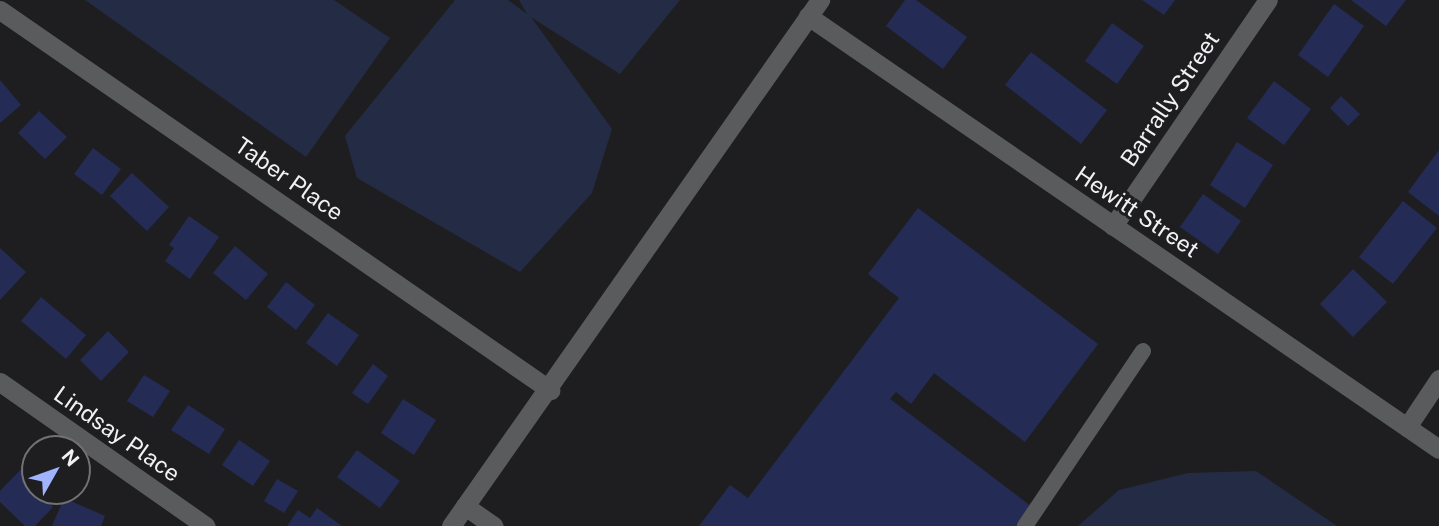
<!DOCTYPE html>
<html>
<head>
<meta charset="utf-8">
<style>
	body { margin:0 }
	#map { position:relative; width:1439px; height:526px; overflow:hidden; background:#1e1e21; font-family:"Public Sans",sans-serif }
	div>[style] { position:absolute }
	.green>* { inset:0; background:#242b45 }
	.building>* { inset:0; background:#242c55 }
	.service>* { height:16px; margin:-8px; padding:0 8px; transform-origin:8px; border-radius:8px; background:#5a5b5c }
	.minor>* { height:19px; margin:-9.5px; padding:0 9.5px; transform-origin:9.5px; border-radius:9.5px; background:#5a5b5c }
	.tertiary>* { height:19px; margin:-9.5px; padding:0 9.5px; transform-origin:9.5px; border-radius:9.5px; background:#5a5b5c }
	span { translate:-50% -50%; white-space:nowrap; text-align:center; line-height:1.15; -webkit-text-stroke:6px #1e1e21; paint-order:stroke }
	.street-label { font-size:23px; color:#f0f1f3 }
	.north { position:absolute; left:21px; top:435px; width:70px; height:70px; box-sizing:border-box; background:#1e1e21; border:2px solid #727275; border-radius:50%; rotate:50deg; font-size:19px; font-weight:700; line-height:28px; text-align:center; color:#f0f1f3 }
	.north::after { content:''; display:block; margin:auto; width:24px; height:32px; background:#a0b3fd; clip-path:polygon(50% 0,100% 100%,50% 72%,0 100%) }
</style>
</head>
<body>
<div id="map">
	<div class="green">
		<div style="clip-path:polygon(85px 0,334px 0,390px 38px,306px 157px)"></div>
		<div style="clip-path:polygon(455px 0,508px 0,527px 14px,519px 0,680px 0,620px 74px,531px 17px,612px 129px,592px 193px,520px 272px,357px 178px,345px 136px)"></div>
		<div style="clip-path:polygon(1256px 471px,1337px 526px,1078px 526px,1119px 490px,1188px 473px)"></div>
	</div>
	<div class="building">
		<div style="clip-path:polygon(905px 0,916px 0,967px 37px,943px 69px,886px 26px)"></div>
		<div style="clip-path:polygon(1142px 0,1175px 0,1164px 15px)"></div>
		<div style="clip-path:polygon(1351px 0,1406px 0,1386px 26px)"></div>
		<div style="clip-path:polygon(1334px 4px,1364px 26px,1328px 77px,1298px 55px)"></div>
		<div style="clip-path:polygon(1112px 23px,1144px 46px,1117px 84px,1085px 61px)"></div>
		<div style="clip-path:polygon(1031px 52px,1107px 110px,1081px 144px,1005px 85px)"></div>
		<div style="clip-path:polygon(0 80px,21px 105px,0 123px)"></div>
		<div style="clip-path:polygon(1274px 81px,1311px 109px,1284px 145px,1247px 118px)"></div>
		<div style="clip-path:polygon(1341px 96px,1360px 114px,1348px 126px,1330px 108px)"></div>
		<div style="clip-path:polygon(39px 111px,67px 137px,45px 159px,18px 133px)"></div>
		<div style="clip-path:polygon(1237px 142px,1273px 165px,1245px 208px,1210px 185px)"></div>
		<div style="clip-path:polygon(93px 148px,121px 169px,102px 195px,74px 174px)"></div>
		<div style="clip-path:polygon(1439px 150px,1439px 216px,1408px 192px)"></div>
		<div style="clip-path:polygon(132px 173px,169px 207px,147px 231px,110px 196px)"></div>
		<div style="clip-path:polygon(1203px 194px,1241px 221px,1218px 254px,1180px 227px)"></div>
		<div style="clip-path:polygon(1403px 201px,1437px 228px,1393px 284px,1359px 257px)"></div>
		<div style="clip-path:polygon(918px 208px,1098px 344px,1025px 442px,934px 373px,911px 404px,896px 392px,890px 399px,1032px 507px,1018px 526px,699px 526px,730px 485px,748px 498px,899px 298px,868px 274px)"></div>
		<div style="clip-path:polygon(189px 216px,219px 237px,190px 279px,165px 261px,174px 248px,169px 245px)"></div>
		<div style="clip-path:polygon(235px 246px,268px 274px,246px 300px,213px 273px)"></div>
		<div style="clip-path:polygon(0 248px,26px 272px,0 300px)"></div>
		<div style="clip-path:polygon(1353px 269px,1387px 302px,1353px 337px,1320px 304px)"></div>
		<div style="clip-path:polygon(286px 282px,315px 305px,296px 330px,267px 307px)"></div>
		<div style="clip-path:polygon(41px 297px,86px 335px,66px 359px,21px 321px)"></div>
		<div style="clip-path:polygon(328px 313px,359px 335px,337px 366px,306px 343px)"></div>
		<div style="clip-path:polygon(108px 331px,129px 352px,101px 381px,80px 360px)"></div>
		<div style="clip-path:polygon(373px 364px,388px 376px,368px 404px,352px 393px)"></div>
		<div style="clip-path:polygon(144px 375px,170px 391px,153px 417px,127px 401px)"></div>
		<div style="clip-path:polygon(403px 399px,436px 420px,414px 455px,381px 433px)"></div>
		<div style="clip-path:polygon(188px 405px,225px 429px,209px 454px,171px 430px)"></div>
		<div style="clip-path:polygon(239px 440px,270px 461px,253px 486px,222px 465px)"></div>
		<div style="clip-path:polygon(357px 450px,400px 481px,380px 508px,337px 477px)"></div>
		<div style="clip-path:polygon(26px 464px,35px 472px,35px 491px,45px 491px,41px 495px,53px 507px,35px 526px,25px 526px,0 502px,0 491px)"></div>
		<div style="clip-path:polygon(277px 479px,298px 491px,284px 513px,264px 501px)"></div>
		<div style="clip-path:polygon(64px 498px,105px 516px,101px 526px,52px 526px)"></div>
		<div style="clip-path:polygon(317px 508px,342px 526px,287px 526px,298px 510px,310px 518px)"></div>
	</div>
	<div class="service">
		<div style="left:1025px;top:526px;width:211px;rotate:-56deg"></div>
	</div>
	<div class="minor">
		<div style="left:0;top:10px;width:669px;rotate:34.64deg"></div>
		<div style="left:808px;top:16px;width:765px;rotate:34.46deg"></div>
		<div style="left:1113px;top:226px;width:274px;rotate:-55.6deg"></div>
		<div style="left:0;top:382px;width:251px;rotate:35deg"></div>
		<div style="left:1407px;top:427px;width:58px;rotate:-56.3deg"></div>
		<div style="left:465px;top:506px;width:35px;rotate:35deg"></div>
	</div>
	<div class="tertiary">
		<div style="left:451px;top:526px;width:643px;rotate:-54.95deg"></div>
	</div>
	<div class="street-label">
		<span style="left:1170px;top:99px;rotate:-56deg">Barrally Street</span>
		<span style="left:289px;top:179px;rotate:35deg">Taber Place</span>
		<span style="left:1137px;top:212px;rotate:34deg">Hewitt Street</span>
		<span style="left:117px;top:434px;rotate:35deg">Lindsay Place</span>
	</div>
	<div class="north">N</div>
</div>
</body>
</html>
